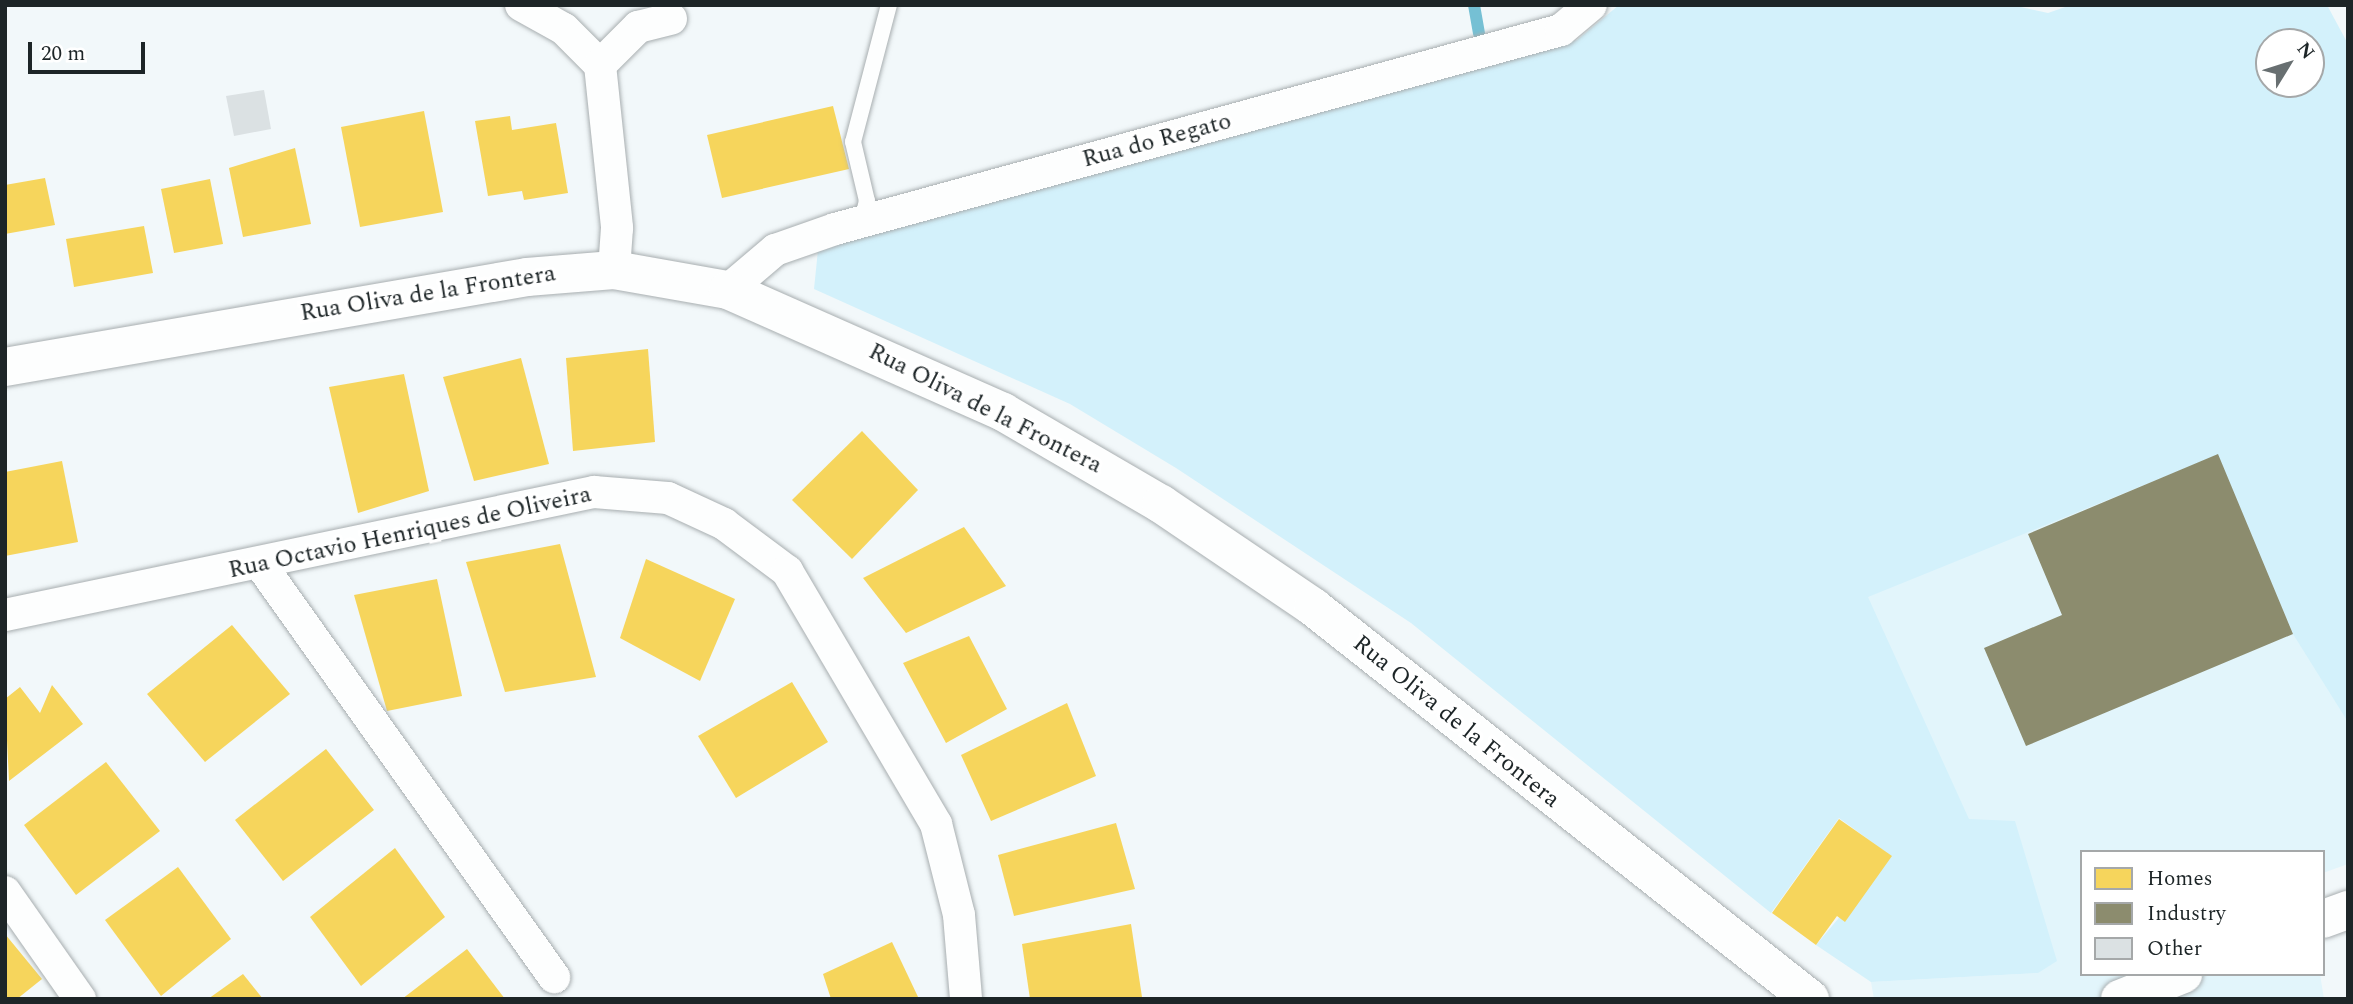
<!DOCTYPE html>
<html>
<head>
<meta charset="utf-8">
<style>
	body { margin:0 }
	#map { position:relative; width:2353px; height:1004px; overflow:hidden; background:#f2f8fa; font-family:Spectral,serif }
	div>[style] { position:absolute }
	.built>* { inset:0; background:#e2f5fb }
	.green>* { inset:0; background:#d3f1fb }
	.homes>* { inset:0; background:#f6d55c }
	.industry>* { inset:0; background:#8c8c6e }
	.stream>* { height:12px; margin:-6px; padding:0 6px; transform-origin:6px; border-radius:6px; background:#75c0d4 }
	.building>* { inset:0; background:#dbe1e3 }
	.roads { filter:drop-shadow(0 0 2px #a8aeb0) drop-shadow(0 0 2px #a8aeb0) }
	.service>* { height:16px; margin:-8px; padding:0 8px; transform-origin:8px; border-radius:8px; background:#fdfefe }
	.minor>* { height:32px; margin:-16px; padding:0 16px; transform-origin:16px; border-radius:16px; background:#fdfefe }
	.secondary>* { height:38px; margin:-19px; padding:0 19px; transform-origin:19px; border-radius:19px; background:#fdfefe }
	span { translate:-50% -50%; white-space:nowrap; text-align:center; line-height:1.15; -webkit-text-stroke:7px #fff; paint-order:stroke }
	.street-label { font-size:24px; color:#1d2527 }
	.frame { position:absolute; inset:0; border:7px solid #1d2527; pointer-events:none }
	.legend { position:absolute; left:2080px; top:850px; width:245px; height:126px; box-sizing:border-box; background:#fff; border:2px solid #a5a8a9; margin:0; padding:9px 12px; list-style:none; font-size:21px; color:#1d2527 }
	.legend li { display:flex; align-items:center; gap:14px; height:35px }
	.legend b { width:35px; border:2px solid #a5a8a9 }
	.north { position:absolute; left:2255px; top:28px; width:70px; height:70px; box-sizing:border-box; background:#fff; border:2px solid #a5a8a9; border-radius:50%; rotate:52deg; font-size:19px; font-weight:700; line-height:28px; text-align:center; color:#1d2527 }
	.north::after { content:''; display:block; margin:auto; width:24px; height:32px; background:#686f71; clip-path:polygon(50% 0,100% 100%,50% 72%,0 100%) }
	.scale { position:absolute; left:28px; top:42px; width:117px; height:32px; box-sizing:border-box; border:4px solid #1d2527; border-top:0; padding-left:9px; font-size:21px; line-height:24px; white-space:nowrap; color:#1d2527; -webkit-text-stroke:5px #fff; paint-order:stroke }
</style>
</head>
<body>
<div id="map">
	<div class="built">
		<div style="clip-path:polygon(2162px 308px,2348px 617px,2348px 864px,2323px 873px,2323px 852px,2082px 852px,2082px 974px,2320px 974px,2324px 999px,1874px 999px,1871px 982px,2038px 973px,1923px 793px,1783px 466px)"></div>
	</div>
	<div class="green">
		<div style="clip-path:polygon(evenodd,1619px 5px,2012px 5px,2048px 13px,2071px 5px,2327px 5px,2348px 44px,2348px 722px,2293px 634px,2218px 455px,1868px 597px,1969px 819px,2015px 821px,2057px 961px,2038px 973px,1871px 982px,1816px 945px,1891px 856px,1839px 818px,1771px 913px,1411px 623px,1176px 468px,1070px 404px,814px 289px,818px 250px,836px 234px,1577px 40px,1619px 5px,2269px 42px,2311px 42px,2311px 84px,2269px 84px,2269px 42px)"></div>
	</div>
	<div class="homes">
		<div style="clip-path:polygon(833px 106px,849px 169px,722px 198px,707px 135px)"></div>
		<div style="clip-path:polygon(424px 111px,443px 212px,360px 227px,341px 127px)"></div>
		<div style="clip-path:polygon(510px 116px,512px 130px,556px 123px,568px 193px,524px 200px,522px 191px,488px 196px,475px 121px)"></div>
		<div style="clip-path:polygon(295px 148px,311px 224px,243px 237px,229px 168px)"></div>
		<div style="clip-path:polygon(45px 178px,55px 225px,5px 234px,5px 185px)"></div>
		<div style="clip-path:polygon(210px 179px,223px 244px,174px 253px,161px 189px)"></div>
		<div style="clip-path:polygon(144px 226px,153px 273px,74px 287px,66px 239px)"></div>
		<div style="clip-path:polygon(648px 349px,655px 442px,573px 451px,566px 358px)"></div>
		<div style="clip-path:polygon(521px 358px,549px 464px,474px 481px,443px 377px)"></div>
		<div style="clip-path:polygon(404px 374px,429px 491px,358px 513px,329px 387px)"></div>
		<div style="clip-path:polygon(862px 431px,918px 490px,852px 559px,792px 500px)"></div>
		<div style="clip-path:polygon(62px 461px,78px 542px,5px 556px,5px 472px)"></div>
		<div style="clip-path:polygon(964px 527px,1006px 586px,906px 633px,863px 578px)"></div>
		<div style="clip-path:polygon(560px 544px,596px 677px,505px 692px,466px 562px)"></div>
		<div style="clip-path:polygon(646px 559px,735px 599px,700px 681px,620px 638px)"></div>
		<div style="clip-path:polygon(437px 579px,462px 696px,387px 711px,354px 595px)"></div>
		<div style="clip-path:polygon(232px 625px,290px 694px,205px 762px,147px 694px)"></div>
		<div style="clip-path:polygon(969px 636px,1007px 709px,946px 743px,903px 663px)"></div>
		<div style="clip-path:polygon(792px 682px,828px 742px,736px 798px,698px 736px)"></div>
		<div style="clip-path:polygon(52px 685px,83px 724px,9px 781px,5px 699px,20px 687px,40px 713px)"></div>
		<div style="clip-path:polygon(1067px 703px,1096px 776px,991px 821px,961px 755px)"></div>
		<div style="clip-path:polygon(326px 749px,374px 810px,283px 881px,235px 820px)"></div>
		<div style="clip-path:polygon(106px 762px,160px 831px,76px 895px,24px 825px)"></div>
		<div style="clip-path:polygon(1839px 819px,1892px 856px,1845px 922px,1837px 916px,1816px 945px,1772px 913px)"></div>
		<div style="clip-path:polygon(1116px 823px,1135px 889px,1014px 916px,998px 855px)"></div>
		<div style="clip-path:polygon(395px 848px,445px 917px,361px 986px,310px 917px)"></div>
		<div style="clip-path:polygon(178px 867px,231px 939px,161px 996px,105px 920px)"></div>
		<div style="clip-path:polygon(1131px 924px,1142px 997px,1030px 999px,1022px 944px)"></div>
		<div style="clip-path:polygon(5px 934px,42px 979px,17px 999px,5px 999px)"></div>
		<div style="clip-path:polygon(892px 942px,919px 999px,831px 999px,823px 974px)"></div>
		<div style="clip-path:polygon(467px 949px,505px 999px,402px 999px)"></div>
		<div style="clip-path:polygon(243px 974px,263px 999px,208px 999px)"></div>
	</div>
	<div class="industry">
		<div style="clip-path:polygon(2218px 454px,2293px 634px,2026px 746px,1984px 648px,2062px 615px,2028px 534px)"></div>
	</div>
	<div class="stream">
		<div style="left:1474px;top:5px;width:29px;rotate:80deg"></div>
	</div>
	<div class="building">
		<div style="clip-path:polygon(264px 90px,271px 129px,234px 136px,226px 96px)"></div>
	</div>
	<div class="roads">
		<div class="service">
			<div style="left:862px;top:222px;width:22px;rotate:-77deg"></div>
			<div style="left:867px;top:201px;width:61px;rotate:-103.3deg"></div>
			<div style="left:853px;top:142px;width:142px;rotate:-75.3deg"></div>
		</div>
		<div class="minor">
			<div style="left:521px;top:5px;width:49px;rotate:29.2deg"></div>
			<div style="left:564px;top:29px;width:51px;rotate:45deg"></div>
			<div style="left:600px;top:65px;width:164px;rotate:84deg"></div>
			<div style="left:617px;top:228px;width:42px;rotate:94.1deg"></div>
			<div style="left:600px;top:65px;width:54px;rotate:-45deg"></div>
			<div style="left:638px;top:27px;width:34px;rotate:-14deg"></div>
			<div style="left:728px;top:290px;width:62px;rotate:-40.4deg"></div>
			<div style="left:775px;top:250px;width:64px;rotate:-19.3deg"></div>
			<div style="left:835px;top:229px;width:753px;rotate:-15.33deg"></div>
			<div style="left:1561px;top:30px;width:39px;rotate:-40deg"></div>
			<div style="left:261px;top:565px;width:506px;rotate:54.58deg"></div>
			<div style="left:5px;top:615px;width:602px;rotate:-11.8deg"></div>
			<div style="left:594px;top:492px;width:74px;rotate:4.6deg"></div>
			<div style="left:668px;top:498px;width:62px;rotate:24.9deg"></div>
			<div style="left:724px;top:524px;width:79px;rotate:36.7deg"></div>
			<div style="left:787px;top:571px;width:294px;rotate:59.5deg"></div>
			<div style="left:936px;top:824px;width:94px;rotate:75.8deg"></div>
			<div style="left:959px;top:915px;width:84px;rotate:85.2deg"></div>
			<div style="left:5px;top:892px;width:131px;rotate:55deg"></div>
		</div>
		<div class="secondary">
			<div style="left:5px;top:367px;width:530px;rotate:-9.78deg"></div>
			<div style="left:527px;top:277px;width:87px;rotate:-4.6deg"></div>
			<div style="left:614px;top:270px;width:116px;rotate:10deg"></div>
			<div style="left:728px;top:290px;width:301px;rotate:23.9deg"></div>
			<div style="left:1003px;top:412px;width:183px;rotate:30.2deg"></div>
			<div style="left:1161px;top:504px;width:184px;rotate:34.1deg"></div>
			<div style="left:1313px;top:607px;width:633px;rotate:38.26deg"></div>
			<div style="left:2323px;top:919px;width:27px;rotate:-20deg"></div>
			<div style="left:2120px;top:999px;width:68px;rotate:-21.6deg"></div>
		</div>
	</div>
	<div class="street-label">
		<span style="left:1157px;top:141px;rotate:-15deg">Rua do Regato</span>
		<span style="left:428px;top:294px;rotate:-9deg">Rua Oliva de la Frontera</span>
		<span style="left:985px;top:409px;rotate:27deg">Rua Oliva de la Frontera</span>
		<span style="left:410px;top:533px;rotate:-12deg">Rua Octavio Henriques de Oliveira</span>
		<span style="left:1456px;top:722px;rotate:39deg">Rua Oliva de la Frontera</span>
	</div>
	<div class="frame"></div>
	<ul class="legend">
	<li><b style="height:19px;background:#f6d55c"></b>Homes</li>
	<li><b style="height:19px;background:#8c8c6e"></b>Industry</li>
	<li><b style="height:19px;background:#dbe1e3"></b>Other</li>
	</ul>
	<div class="north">N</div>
	<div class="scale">20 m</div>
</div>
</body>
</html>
